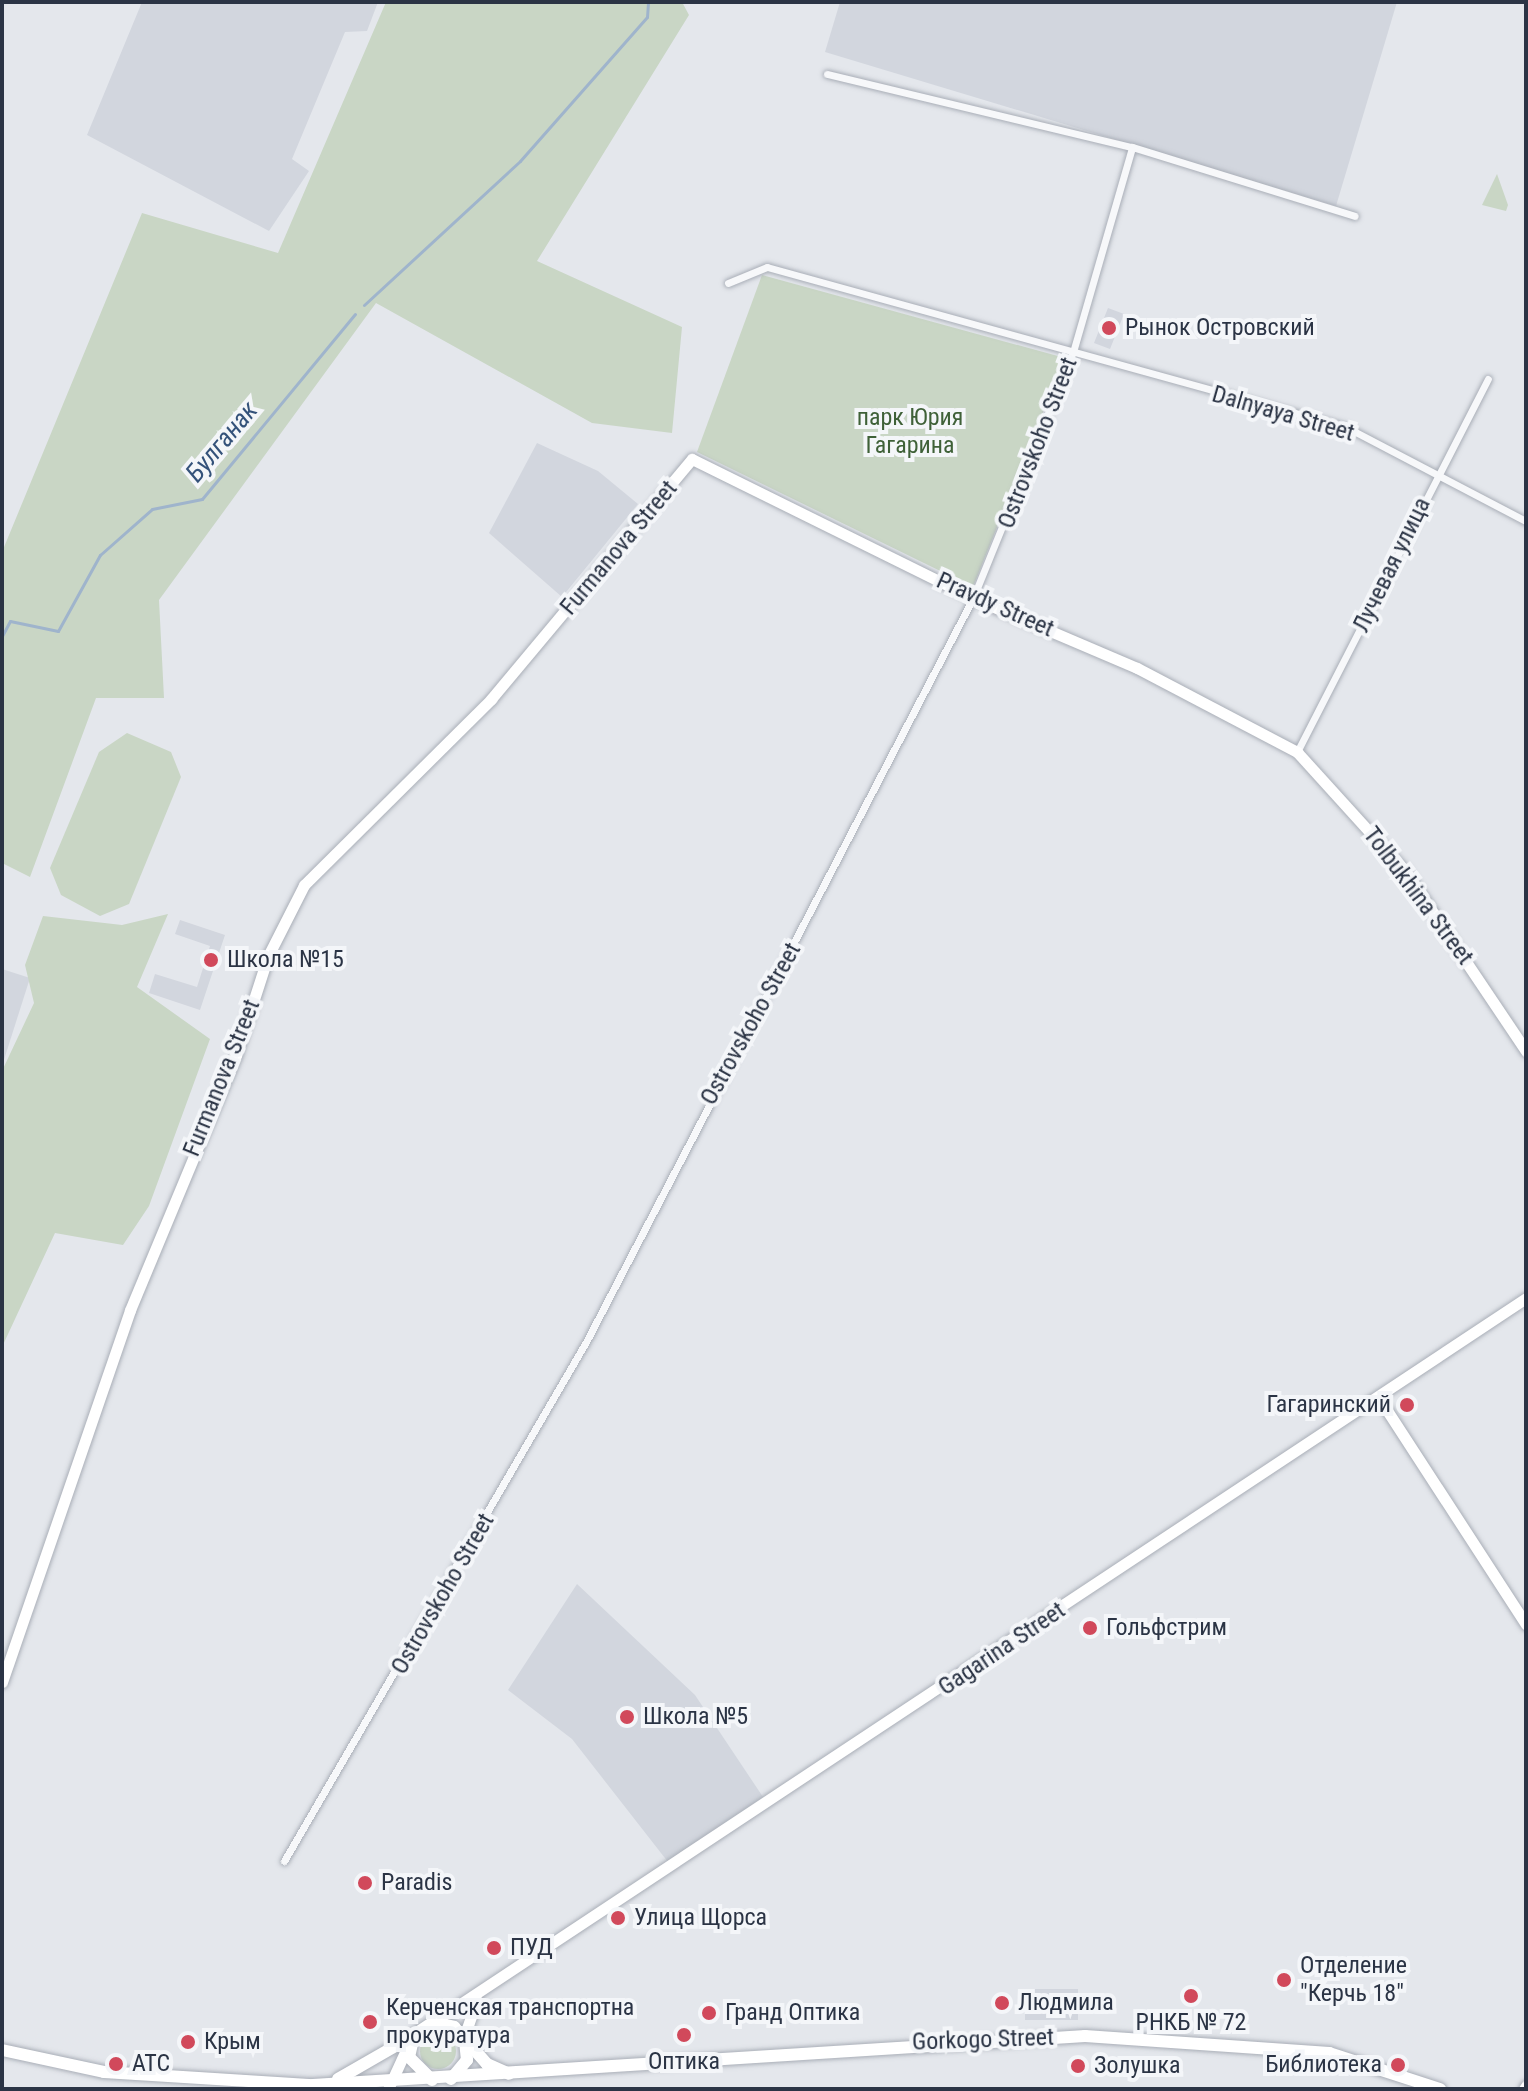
<!DOCTYPE html>
<html>
<head>
<meta charset="utf-8">
<style>
	body { margin:0 }
	#map { position:relative; width:1528px; height:2091px; overflow:hidden; background:#e4e7ec; font-family:"Roboto Condensed",sans-serif }
	div>[style] { position:absolute }
	.built>* { inset:0; background:#d2d6de }
	.green>* { inset:0; background:#c9d6c5 }
	.round { border-radius:50% }
	.stream>* { height:3px; margin:-1.5px; padding:0 1.5px; transform-origin:1.5px; border-radius:1.5px; background:#9fb4cc }
	.roads { filter:drop-shadow(0 0 2px #a9aeb7) drop-shadow(0 0 2px #a9aeb7) }
	.street>* { height:7px; margin:-3.5px; padding:0 3.5px; transform-origin:3.5px; border-radius:3.5px; background:#f7f8fa }
	.secondary>* { height:11px; margin:-5.5px; padding:0 5.5px; transform-origin:5.5px; border-radius:5.5px; background:#fff }
	.primary>* { height:12px; margin:-6px; padding:0 6px; transform-origin:6px; border-radius:6px; background:#fff }
	.dots>* { width:22px; height:22px; translate:-50% -50%; box-sizing:border-box; border:4px solid #f4f6f9; border-radius:50% }
	span { translate:-50% -50%; white-space:nowrap; text-align:center; line-height:1.15; -webkit-text-stroke:8px #f4f6f9; paint-order:stroke }
	.poi-label { font-size:24px; color:#2b3445 }
	.left { translate:0 -50%; text-align:left }
	.right { translate:-100% -50%; text-align:right }
	.street-label { font-size:24px; color:#2b3445 }
	.park-label { font-size:24px; color:#3f6138 }
	.water-label { font-size:26px; color:#34527a; font-style:italic }
	.frame { position:absolute; inset:0; border:4px solid #2b3445; pointer-events:none }
</style>
</head>
<body>
<div id="map">
	<div class="built">
		<div style="clip-path:polygon(142px 2px,378px 2px,367px 31px,345px 32px,292px 159px,309px 171px,269px 231px,87px 135px)"></div>
		<div style="clip-path:polygon(840px 2px,1397px 2px,1336px 206px,825px 52px)"></div>
		<div style="clip-path:polygon(1108px 308px,1124px 314px,1110px 349px,1094px 343px)"></div>
		<div style="clip-path:polygon(537px 443px,598px 471px,638px 504px,562px 597px,489px 533px)"></div>
		<div style="clip-path:polygon(180px 920px,225px 935px,200px 1010px,149px 993px,155px 974px,197px 987px,210px 946px,175px 934px)"></div>
		<div style="clip-path:polygon(2px 969px,30px 978px,2px 1066px)"></div>
		<div style="clip-path:polygon(577px 1584px,695px 1695px,763px 1797px,668px 1862px,572px 1739px,508px 1690px)"></div>
		<div style="clip-path:polygon(1025px 1989px,1078px 1989px,1078px 2020px,1025px 2020px)"></div>
	</div>
	<div class="green">
		<div style="clip-path:polygon(386px 2px,682px 2px,689px 15px,537px 261px,682px 327px,672px 433px,592px 423px,376px 303px,159px 600px,164px 698px,96px 698px,30px 877px,2px 863px,2px 552px,142px 213px,278px 253px)"></div>
		<div style="clip-path:polygon(1497px 174px,1508px 205px,1506px 211px,1482px 205px)"></div>
		<div style="clip-path:polygon(762px 275px,1065px 358px,973px 587px,697px 452px)"></div>
		<div style="clip-path:polygon(127px 733px,171px 752px,181px 777px,129px 904px,100px 916px,61px 895px,50px 868px,99px 752px)"></div>
		<div style="clip-path:polygon(168px 914px,137px 987px,210px 1039px,149px 1206px,123px 1245px,55px 1233px,2px 1347px,2px 1071px,34px 1003px,25px 965px,43px 916px,122px 925px)"></div>
		<div class="round" style="left:420px;top:2033px;width:36px;height:36px"></div>
	</div>
	<div class="stream">
		<div style="left:364px;top:305px;width:212px;rotate:-42.7deg"></div>
		<div style="left:520px;top:161px;width:192px;rotate:-48.6deg"></div>
		<div style="left:647px;top:17px;width:15px;rotate:-86deg"></div>
		<div style="left:2px;top:636px;width:17px;rotate:-62deg"></div>
		<div style="left:10px;top:621px;width:49px;rotate:11.8deg"></div>
		<div style="left:58px;top:631px;width:87px;rotate:-61.1deg"></div>
		<div style="left:100px;top:555px;width:69px;rotate:-41.5deg"></div>
		<div style="left:152px;top:509px;width:51px;rotate:-11.3deg"></div>
		<div style="left:202px;top:499px;width:240px;rotate:-50.4deg"></div>
	</div>
	<div class="roads">
		<div class="street">
			<div style="left:827px;top:74px;width:314px;rotate:13.5deg"></div>
			<div style="left:1132px;top:147px;width:233px;rotate:17.2deg"></div>
			<div style="left:728px;top:283px;width:42px;rotate:-22.3deg"></div>
			<div style="left:767px;top:267px;width:601px;rotate:15.45deg"></div>
			<div style="left:1346px;top:427px;width:203px;rotate:27.6deg"></div>
			<div style="left:1297px;top:752px;width:419px;rotate:-62.9deg"></div>
			<div style="left:284px;top:1861px;width:600px;rotate:-59.81deg"></div>
			<div style="left:586px;top:1342px;width:839px;rotate:-62.52deg"></div>
			<div style="left:973px;top:598px;width:266px;rotate:-67.9deg"></div>
			<div style="left:1073px;top:352px;width:213px;rotate:-73.9deg"></div>
		</div>
		<div class="secondary">
			<div style="left:1379px;top:1398px;width:270px;rotate:57deg"></div>
			<div style="left:2px;top:1682px;width:393px;rotate:-71deg"></div>
			<div style="left:130px;top:1310px;width:276px;rotate:-67.4deg"></div>
			<div style="left:236px;top:1055px;width:104px;rotate:-72.1deg"></div>
			<div style="left:268px;top:956px;width:80px;rotate:-63.1deg"></div>
			<div style="left:304px;top:885px;width:264px;rotate:-44.8deg"></div>
			<div style="left:491px;top:699px;width:313px;rotate:-50.1deg"></div>
			<div style="left:692px;top:459px;width:313px;rotate:26.3deg"></div>
			<div style="left:973px;top:598px;width:178px;rotate:23.1deg"></div>
			<div style="left:1137px;top:668px;width:181px;rotate:27.7deg"></div>
			<div style="left:1297px;top:752px;width:161px;rotate:47.8deg"></div>
			<div style="left:1405px;top:871px;width:217px;rotate:56.1deg"></div>
			<div style="left:433px;top:2022px;width:1311px;rotate:-33.52deg"></div>
			<div style="left:464px;top:2037px;width:39px;rotate:-71deg"></div>
			<div style="left:388px;top:2089px;width:55px;rotate:-65.3deg"></div>
			<div style="left:1524px;top:2089px;width:4px;rotate:-56deg"></div>
		</div>
		<div class="primary">
			<div style="left:2px;top:2050px;width:104px;rotate:12.2deg"></div>
			<div style="left:104px;top:2072px;width:209px;rotate:3.6deg"></div>
			<div style="left:313px;top:2085px;width:774px;rotate:-3.63deg"></div>
			<div style="left:1085px;top:2036px;width:245px;rotate:4deg"></div>
			<div style="left:1329px;top:2053px;width:117px;rotate:18deg"></div>
			<div style="left:338px;top:2079px;width:84px;rotate:-29.9deg"></div>
			<div style="left:451px;top:2079px;width:25px;rotate:-50deg"></div>
			<div style="left:467px;top:2060px;width:20px;rotate:-96deg"></div>
			<div style="left:432px;top:2080px;width:33px;rotate:-135deg"></div>
			<div style="left:409px;top:2057px;width:23px;rotate:-77deg"></div>
			<div style="left:414px;top:2035px;width:23px;rotate:-34deg"></div>
			<div style="left:433px;top:2022px;width:22px;rotate:13deg"></div>
			<div style="left:454px;top:2027px;width:50px;rotate:48.3deg"></div>
			<div style="left:487px;top:2064px;width:24px;rotate:24deg"></div>
		</div>
	</div>
	<div class="dots">
		<div style="left:1109px;top:328px;background:#d1495b"></div>
		<div style="left:211px;top:960px;background:#d1495b"></div>
		<div style="left:1407px;top:1405px;background:#d1495b"></div>
		<div style="left:1090px;top:1628px;background:#d1495b"></div>
		<div style="left:627px;top:1717px;background:#d1495b"></div>
		<div style="left:365px;top:1883px;background:#d1495b"></div>
		<div style="left:618px;top:1918px;background:#d1495b"></div>
		<div style="left:494px;top:1948px;background:#d1495b"></div>
		<div style="left:1284px;top:1980px;background:#d1495b"></div>
		<div style="left:1191px;top:1996px;background:#d1495b"></div>
		<div style="left:1002px;top:2003px;background:#d1495b"></div>
		<div style="left:709px;top:2013px;background:#d1495b"></div>
		<div style="left:370px;top:2022px;background:#d1495b"></div>
		<div style="left:684px;top:2035px;background:#d1495b"></div>
		<div style="left:188px;top:2042px;background:#d1495b"></div>
		<div style="left:116px;top:2064px;background:#d1495b"></div>
		<div style="left:1398px;top:2065px;background:#d1495b"></div>
		<div style="left:1078px;top:2066px;background:#d1495b"></div>
	</div>
	<div class="poi-label">
		<span class="left" style="left:1125px;top:328px">Рынок Островский</span>
		<span class="left" style="left:227px;top:960px">Школа №15</span>
		<span class="right" style="left:1391px;top:1405px">Гагаринский</span>
		<span class="left" style="left:1106px;top:1628px">Гольфстрим</span>
		<span class="left" style="left:643px;top:1717px">Школа №5</span>
		<span class="left" style="left:381px;top:1883px">Paradis</span>
		<span class="left" style="left:634px;top:1918px">Улица Щорса</span>
		<span class="left" style="left:510px;top:1948px">ПУД</span>
		<span class="left" style="left:1300px;top:1980px">Отделение<br>"Керчь 18"</span>
		<span class="left" style="left:1018px;top:2003px">Людмила</span>
		<span class="left" style="left:386px;top:2022px">Керченская транспортна<br>прокуратура</span>
		<span class="left" style="left:725px;top:2013px">Гранд Оптика</span>
		<span style="left:1191px;top:2023px">РНКБ № 72</span>
		<span class="left" style="left:204px;top:2042px">Крым</span>
		<span style="left:684px;top:2062px">Оптика</span>
		<span class="left" style="left:132px;top:2064px">АТС</span>
		<span class="right" style="left:1382px;top:2065px">Библиотека</span>
		<span class="left" style="left:1094px;top:2066px">Золушка</span>
	</div>
	<div class="street-label">
		<span style="left:1283px;top:414px;rotate:16deg">Dalnyaya Street</span>
		<span style="left:1038px;top:443px;rotate:-69deg">Ostrovskoho Street</span>
		<span style="left:619px;top:548px;rotate:-50deg">Furmanova Street</span>
		<span style="left:1392px;top:565px;rotate:-64deg">Лучевая улица</span>
		<span style="left:995px;top:605px;rotate:24deg">Pravdy Street</span>
		<span style="left:1418px;top:896px;rotate:53deg">Tolbukhina Street</span>
		<span style="left:751px;top:1024px;rotate:-61deg">Ostrovskoho Street</span>
		<span style="left:222px;top:1078px;rotate:-68deg">Furmanova Street</span>
		<span style="left:443px;top:1594px;rotate:-60deg">Ostrovskoho Street</span>
		<span style="left:1002px;top:1649px;rotate:-34deg">Gagarina Street</span>
		<span style="left:983px;top:2040px;rotate:-2deg">Gorkogo Street</span>
	</div>
	<div class="park-label">
		<span style="left:910px;top:432px">парк Юрия<br>Гагарина</span>
	</div>
	<div class="water-label">
		<span style="left:222px;top:442px;rotate:-50deg">Булганак</span>
	</div>
	<div class="frame"></div>
</div>
</body>
</html>
